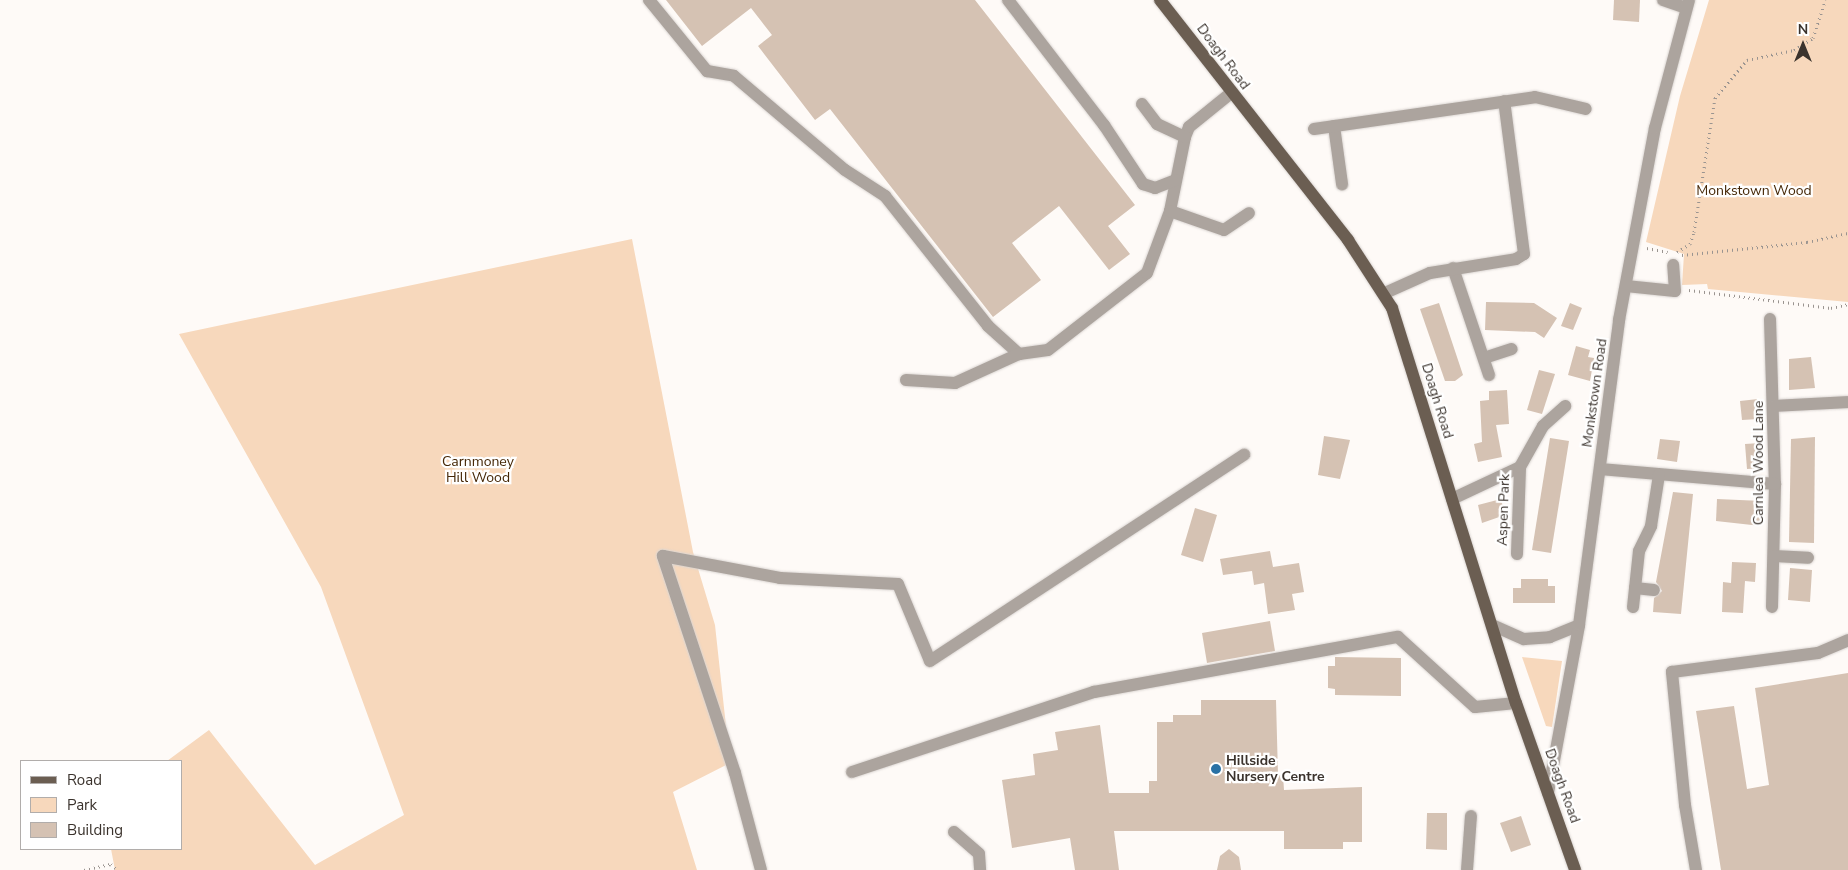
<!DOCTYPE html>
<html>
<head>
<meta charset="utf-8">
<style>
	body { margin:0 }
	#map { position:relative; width:1848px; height:870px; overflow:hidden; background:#fefaf7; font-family:"Nunito Sans",sans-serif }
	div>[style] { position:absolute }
	.green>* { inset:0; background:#f7d8bc }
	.building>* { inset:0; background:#d5c2b3 }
	.path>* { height:3px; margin-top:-1.5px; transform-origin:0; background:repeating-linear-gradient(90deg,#9a9490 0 1px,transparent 0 5px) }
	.roads { filter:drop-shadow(0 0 1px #dbd6d3) drop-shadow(0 0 1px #dbd6d3) }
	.minor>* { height:12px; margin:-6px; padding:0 6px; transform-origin:6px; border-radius:6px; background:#aca49e }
	.major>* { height:12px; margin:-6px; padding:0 6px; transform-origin:6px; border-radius:6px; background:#6b5e52 }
	.dots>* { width:14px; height:14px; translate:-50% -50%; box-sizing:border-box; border:2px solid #fff; border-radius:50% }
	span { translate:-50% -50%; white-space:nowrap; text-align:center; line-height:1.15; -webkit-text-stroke:4.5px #fff; paint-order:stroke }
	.street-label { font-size:14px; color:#3b332d }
	.park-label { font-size:14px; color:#452706 }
	.poi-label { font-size:14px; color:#3b332d; font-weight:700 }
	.left { translate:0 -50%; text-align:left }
	.legend { position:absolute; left:20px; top:760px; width:162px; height:90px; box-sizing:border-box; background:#fff; border:1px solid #b1adab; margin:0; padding:6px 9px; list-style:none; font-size:15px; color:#3b332d }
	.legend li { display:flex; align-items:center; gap:10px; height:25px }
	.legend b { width:25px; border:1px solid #b1adab }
	.north { position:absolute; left:1778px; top:20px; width:50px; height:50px; -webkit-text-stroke:4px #fff; paint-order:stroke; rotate:0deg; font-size:14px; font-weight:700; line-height:20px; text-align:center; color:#3b332d }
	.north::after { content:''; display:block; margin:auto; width:18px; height:22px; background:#3b332d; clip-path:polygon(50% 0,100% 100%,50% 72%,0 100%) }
</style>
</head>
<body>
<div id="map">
	<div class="green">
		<div style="clip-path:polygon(1709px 0,1848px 0,1848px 302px,1708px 289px,1707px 284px,1682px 285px,1684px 254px,1646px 242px,1680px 96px)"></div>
		<div style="clip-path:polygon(632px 239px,693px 552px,715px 625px,730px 763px,673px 792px,697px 870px,115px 870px,111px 849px,181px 849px,181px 761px,167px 761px,209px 730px,315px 865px,404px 815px,321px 587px,179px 334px)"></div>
		<div style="clip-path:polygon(1522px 657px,1562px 661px,1552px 727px,1546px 726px)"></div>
	</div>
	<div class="building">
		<div style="clip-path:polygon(666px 0,975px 0,1135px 205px,1108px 226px,1130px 254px,1109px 270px,1059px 206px,1012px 243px,1041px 280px,993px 317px,830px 109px,815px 120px,758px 46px,772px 35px,751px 8px,702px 46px)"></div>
		<div style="clip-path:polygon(1614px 0,1640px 0,1639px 22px,1613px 20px)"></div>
		<div style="clip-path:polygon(1486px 302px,1534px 303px,1557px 318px,1544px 338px,1535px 332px,1485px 330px)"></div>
		<div style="clip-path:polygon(1439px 303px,1463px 375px,1455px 381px,1445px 381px,1420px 309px)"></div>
		<div style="clip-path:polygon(1570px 303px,1582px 308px,1573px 330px,1561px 326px)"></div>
		<div style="clip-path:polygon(1576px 346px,1590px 350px,1588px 357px,1594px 358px,1590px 381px,1568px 375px)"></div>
		<div style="clip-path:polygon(1811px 357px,1815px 388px,1789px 390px,1789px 359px)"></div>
		<div style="clip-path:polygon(1539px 370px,1555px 374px,1542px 414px,1527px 410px)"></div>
		<div style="clip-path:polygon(1507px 390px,1509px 424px,1496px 425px,1502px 457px,1478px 462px,1474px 444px,1482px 442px,1480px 401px,1489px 400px,1489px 391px)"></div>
		<div style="clip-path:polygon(1758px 399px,1759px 419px,1742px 420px,1740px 401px)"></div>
		<div style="clip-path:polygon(1324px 436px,1350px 440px,1340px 479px,1318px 475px)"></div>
		<div style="clip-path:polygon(1815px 437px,1814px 543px,1789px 542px,1791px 439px)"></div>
		<div style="clip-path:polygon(1550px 438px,1569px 441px,1551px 553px,1532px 550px)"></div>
		<div style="clip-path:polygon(1660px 439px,1680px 441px,1677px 462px,1657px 459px)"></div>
		<div style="clip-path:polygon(1760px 443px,1762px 468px,1747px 469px,1745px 444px)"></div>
		<div style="clip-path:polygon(1673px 492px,1693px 494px,1681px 614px,1653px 612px,1654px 598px,1662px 591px,1656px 582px)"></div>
		<div style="clip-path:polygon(1501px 499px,1505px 515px,1482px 523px,1478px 505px)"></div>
		<div style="clip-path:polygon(1717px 499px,1762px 501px,1761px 526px,1716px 521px)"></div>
		<div style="clip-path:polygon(1195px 508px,1217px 515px,1203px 562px,1181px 555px)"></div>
		<div style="clip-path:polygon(1270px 551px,1273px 567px,1299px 563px,1304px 592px,1292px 594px,1295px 610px,1268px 614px,1264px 583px,1254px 585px,1252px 571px,1223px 575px,1220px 559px)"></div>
		<div style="clip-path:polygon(1732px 562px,1756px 563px,1755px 582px,1745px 581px,1743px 613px,1722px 612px,1723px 582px,1731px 583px)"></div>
		<div style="clip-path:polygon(1790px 568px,1812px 570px,1810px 602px,1788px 600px)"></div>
		<div style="clip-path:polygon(1521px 579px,1548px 579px,1548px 586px,1555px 586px,1555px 603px,1513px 603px,1513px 588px,1521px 588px)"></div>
		<div style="clip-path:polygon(1270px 621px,1275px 651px,1207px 663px,1202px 633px)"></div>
		<div style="clip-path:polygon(1335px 657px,1401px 658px,1401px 696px,1335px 695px,1335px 689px,1328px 688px,1328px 666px,1335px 666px)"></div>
		<div style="clip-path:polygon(1848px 673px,1848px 870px,1721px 870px,1696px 711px,1734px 706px,1747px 789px,1769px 785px,1755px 688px)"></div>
		<div style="clip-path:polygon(1201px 700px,1276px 700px,1278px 775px,1283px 775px,1284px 790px,1362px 787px,1362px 842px,1343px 842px,1343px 849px,1284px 849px,1284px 831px,1114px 831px,1119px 870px,1075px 870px,1070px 838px,1012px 848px,1002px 780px,1035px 775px,1033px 754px,1058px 750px,1055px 732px,1100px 725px,1109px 793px,1149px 793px,1149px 781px,1157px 781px,1157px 722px,1173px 722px,1173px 715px,1201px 715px)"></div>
		<div style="clip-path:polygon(1427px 813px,1447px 813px,1447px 850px,1426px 849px)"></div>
		<div style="clip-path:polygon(1521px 816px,1531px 845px,1511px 852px,1500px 823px)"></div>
		<div style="clip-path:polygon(1229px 849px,1239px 857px,1241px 870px,1217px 870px,1220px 856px)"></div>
	</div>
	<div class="path">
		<div style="left:1647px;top:248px;width:21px;rotate:11deg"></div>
		<div style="left:1677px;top:252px;width:15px;rotate:-32deg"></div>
		<div style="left:1690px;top:244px;width:13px;rotate:-72deg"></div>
		<div style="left:1694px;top:232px;width:136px;rotate:-81.1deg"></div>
		<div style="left:1715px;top:98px;width:50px;rotate:-49.9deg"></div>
		<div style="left:1747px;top:60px;width:48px;rotate:-12deg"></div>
		<div style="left:1794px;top:50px;width:22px;rotate:-32deg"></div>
		<div style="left:1813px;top:38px;width:40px;rotate:-72deg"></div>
		<div style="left:1682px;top:255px;width:126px;rotate:-5.9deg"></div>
		<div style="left:1807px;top:242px;width:42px;rotate:-12.4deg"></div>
		<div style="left:1689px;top:290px;width:143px;rotate:7.2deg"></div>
		<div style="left:1831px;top:308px;width:17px;rotate:-13deg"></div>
		<div style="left:84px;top:870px;width:28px;rotate:-13deg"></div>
		<div style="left:111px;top:864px;width:9px;rotate:41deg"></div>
	</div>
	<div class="roads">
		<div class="minor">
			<div style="left:649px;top:0;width:92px;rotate:50.8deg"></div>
			<div style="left:707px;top:71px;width:27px;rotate:10deg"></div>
			<div style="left:734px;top:76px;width:145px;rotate:40.3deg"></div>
			<div style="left:845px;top:170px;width:48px;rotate:33deg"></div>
			<div style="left:885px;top:196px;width:166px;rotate:51.6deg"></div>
			<div style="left:988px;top:326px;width:42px;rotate:42.1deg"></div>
			<div style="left:1019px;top:354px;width:29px;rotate:-8deg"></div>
			<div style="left:1048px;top:350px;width:125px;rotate:-37.9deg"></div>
			<div style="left:1147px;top:273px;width:66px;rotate:-69.6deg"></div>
			<div style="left:1170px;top:211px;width:76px;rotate:-78.5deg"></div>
			<div style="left:1185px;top:137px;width:11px;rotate:-68deg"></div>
			<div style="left:1189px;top:127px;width:54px;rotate:-39deg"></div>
			<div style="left:1008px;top:0;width:158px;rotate:52.5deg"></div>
			<div style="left:1104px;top:125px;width:71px;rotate:56.5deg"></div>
			<div style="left:1143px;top:184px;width:13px;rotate:18deg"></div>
			<div style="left:1155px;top:188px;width:22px;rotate:-21deg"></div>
			<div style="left:1663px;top:0;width:24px;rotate:19deg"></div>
			<div style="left:1142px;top:104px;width:25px;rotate:53deg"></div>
			<div style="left:1157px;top:124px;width:31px;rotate:25deg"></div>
			<div style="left:1334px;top:126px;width:59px;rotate:82.1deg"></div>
			<div style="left:1314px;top:129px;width:223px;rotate:-8.2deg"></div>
			<div style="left:1535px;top:97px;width:52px;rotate:13.2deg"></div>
			<div style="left:1170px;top:211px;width:57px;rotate:19.4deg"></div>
			<div style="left:1224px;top:230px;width:30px;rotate:-34deg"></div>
			<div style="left:1453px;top:268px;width:113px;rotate:71.4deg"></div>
			<div style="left:1626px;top:286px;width:49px;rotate:5.8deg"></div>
			<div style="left:1675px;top:291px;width:26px;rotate:-94deg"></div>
			<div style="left:1385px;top:293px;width:49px;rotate:-24deg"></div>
			<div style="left:1430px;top:273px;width:87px;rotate:-9.2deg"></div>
			<div style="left:1516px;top:259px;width:9px;rotate:-32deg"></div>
			<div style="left:1524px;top:254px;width:154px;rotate:-97.4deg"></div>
			<div style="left:1770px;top:319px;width:165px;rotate:88.3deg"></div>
			<div style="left:1775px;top:484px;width:123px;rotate:91.4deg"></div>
			<div style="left:1484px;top:358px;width:29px;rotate:-18deg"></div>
			<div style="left:906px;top:380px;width:49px;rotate:3.5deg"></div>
			<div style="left:955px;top:383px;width:70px;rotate:-24.4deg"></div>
			<div style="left:1774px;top:406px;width:74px;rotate:-3.1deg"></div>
			<div style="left:1600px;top:469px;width:176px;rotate:4.9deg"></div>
			<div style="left:1452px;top:499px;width:75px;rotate:-25.2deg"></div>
			<div style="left:1517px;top:554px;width:87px;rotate:-88deg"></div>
			<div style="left:1520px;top:467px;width:47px;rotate:-60.7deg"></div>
			<div style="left:1543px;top:426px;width:30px;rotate:-42deg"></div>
			<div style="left:1774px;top:556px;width:34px;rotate:3deg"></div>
			<div style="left:1635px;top:588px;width:19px;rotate:6deg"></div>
			<div style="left:1633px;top:607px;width:56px;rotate:-83.9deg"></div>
			<div style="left:1639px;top:551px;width:28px;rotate:-64deg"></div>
			<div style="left:1651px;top:526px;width:52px;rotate:-81.1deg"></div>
			<div style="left:1492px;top:625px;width:35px;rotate:24deg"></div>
			<div style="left:1524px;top:639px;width:26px;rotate:-4deg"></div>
			<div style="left:1550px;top:637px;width:31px;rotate:-22deg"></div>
			<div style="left:852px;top:772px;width:255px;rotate:-18.3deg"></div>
			<div style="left:1094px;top:692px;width:309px;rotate:-10.3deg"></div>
			<div style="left:1398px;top:637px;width:104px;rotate:42.3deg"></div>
			<div style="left:1475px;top:707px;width:41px;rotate:-5.6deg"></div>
			<div style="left:1548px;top:793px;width:171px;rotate:-79.5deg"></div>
			<div style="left:1579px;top:625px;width:308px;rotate:-82.5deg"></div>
			<div style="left:1619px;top:320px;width:195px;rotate:-79.4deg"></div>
			<div style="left:1655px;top:128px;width:132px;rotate:-75.1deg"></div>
			<div style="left:954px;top:832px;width:33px;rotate:41deg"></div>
			<div style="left:979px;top:854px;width:16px;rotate:86deg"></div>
			<div style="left:761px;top:870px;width:100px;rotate:-105deg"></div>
			<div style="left:735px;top:773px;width:229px;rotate:-108.4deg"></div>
			<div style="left:663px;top:556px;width:119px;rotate:10.6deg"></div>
			<div style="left:780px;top:578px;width:118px;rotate:2.9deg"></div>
			<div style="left:898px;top:584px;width:83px;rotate:67.4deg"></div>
			<div style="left:930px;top:661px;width:376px;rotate:-33.3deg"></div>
			<div style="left:1467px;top:870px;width:54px;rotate:-85.8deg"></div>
			<div style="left:1696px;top:870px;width:66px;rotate:-99.6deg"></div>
			<div style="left:1685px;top:805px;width:134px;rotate:-95.6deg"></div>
			<div style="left:1672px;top:672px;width:147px;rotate:-7.4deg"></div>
			<div style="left:1818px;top:653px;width:33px;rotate:-23deg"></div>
		</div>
		<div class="major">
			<div style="left:1160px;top:0;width:305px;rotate:51.9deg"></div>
			<div style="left:1348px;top:240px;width:81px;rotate:57.1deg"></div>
			<div style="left:1392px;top:308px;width:414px;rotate:72.6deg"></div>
			<div style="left:1516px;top:703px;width:177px;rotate:70.5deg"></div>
		</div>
	</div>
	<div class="dots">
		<div style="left:1216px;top:769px;background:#2971a5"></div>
	</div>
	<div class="street-label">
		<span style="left:1223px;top:57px;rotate:53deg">Doagh Road</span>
		<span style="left:1595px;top:393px;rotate:-82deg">Monkstown Road</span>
		<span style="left:1437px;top:401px;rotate:73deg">Doagh Road</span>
		<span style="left:1759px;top:463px;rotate:-90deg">Carnlea Wood Lane</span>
		<span style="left:1504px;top:510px;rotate:-88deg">Aspen Park</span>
		<span style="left:1562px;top:786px;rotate:70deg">Doagh Road</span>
	</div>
	<div class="park-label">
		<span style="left:1754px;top:191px">Monkstown Wood</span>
		<span style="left:478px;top:470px">Carnmoney<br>Hill Wood</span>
	</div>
	<div class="poi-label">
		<span class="left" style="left:1226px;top:769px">Hillside<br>Nursery Centre</span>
	</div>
	<ul class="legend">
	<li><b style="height:6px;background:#6b5e52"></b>Road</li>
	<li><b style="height:14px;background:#f7d8bc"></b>Park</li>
	<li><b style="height:14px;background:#d5c2b3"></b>Building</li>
	</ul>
	<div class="north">N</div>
</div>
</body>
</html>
